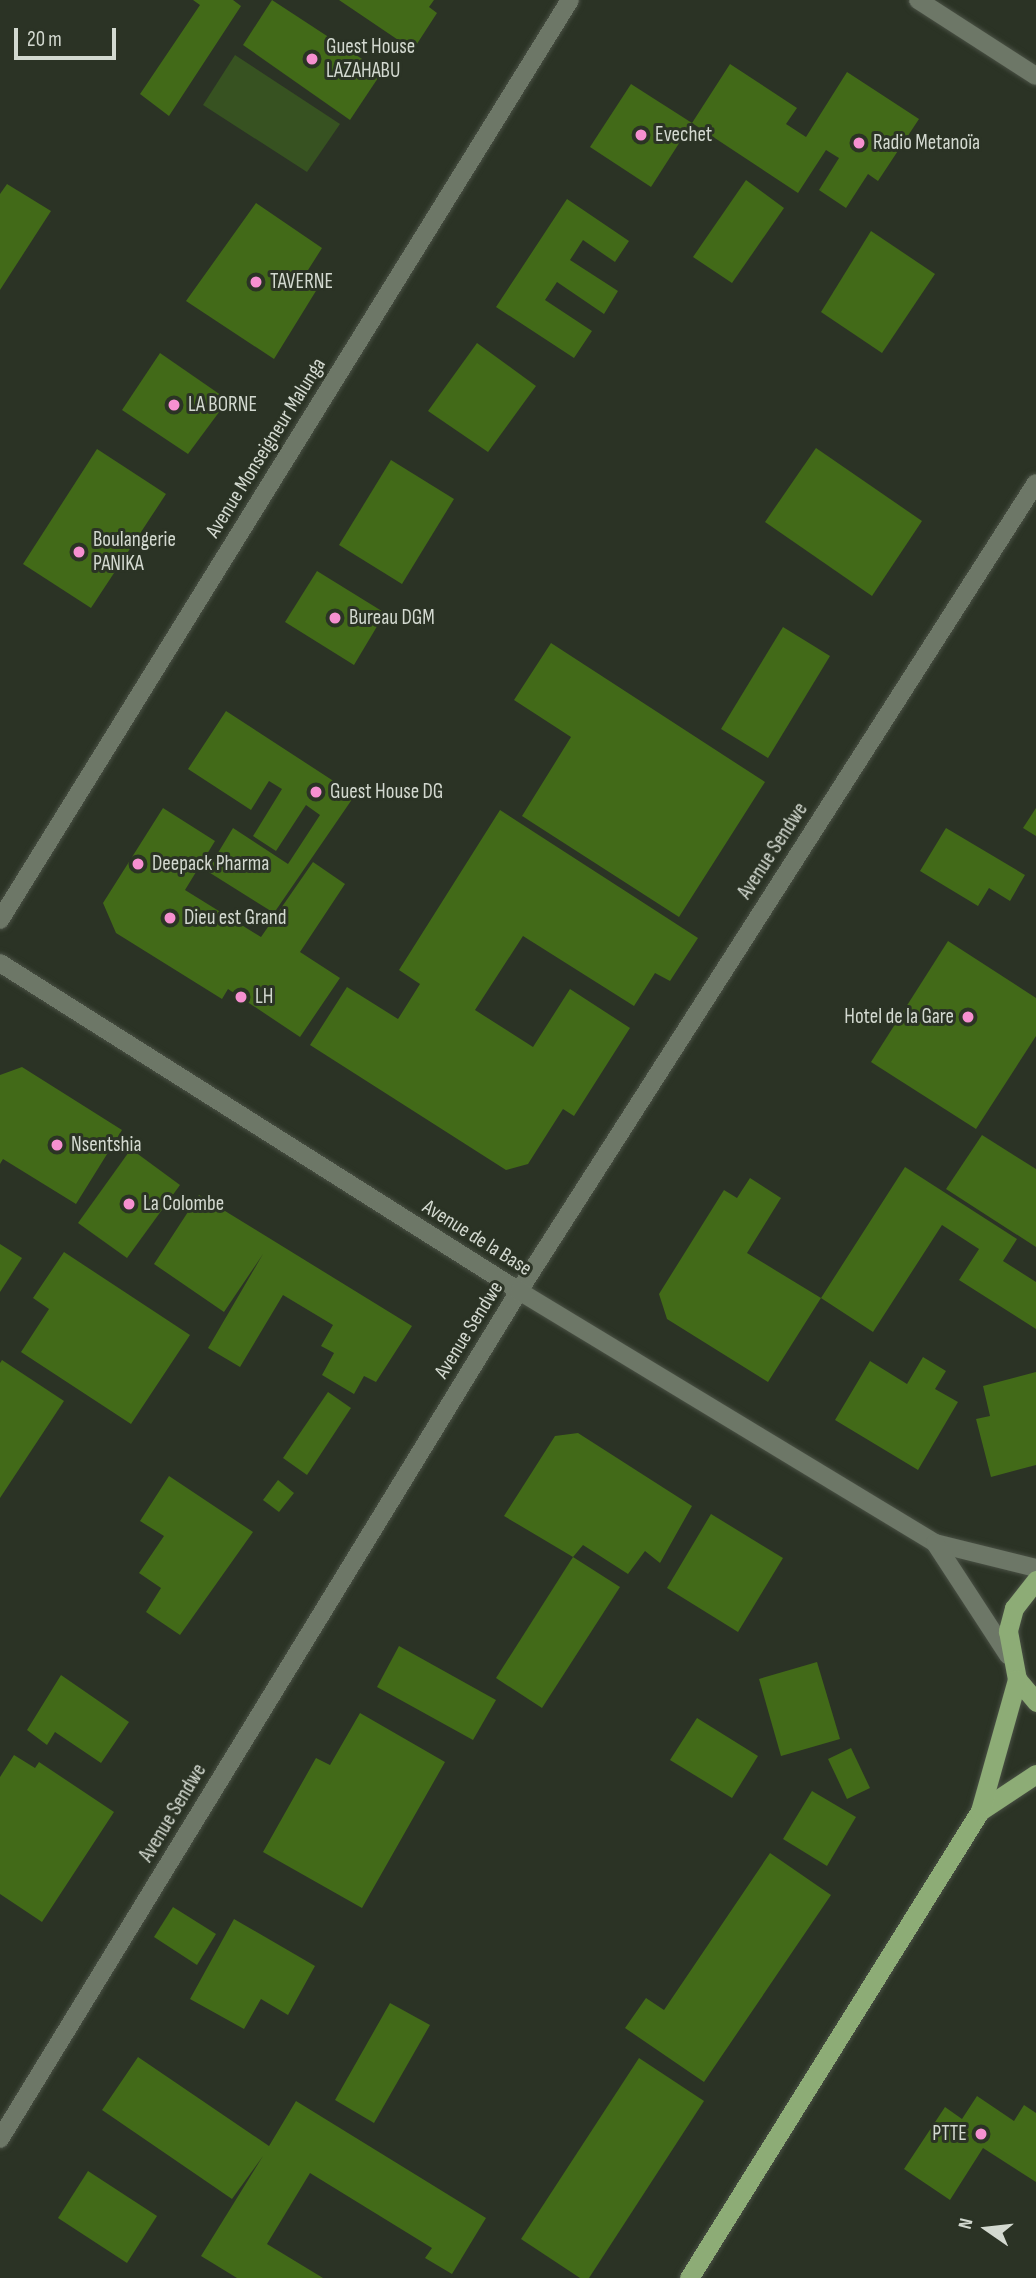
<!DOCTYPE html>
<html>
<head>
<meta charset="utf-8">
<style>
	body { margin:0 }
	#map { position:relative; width:1036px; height:2278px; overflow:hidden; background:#2b3325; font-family:"Sofia Sans Condensed",sans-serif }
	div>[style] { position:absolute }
	.green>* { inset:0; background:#375221 }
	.building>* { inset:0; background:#426a18 }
	.roads { filter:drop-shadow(0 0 2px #495044) drop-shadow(0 0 2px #495044) }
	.minor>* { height:18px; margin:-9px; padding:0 9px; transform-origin:9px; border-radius:9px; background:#6d7767 }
	.tertiary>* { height:18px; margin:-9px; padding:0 9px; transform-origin:9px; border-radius:9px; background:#6d7767 }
	.secondary>* { height:18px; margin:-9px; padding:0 9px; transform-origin:9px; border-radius:9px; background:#6d7767 }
	.trunk>* { height:19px; margin:-9.5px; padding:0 9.5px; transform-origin:9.5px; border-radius:9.5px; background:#8dac76 }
	.dots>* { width:19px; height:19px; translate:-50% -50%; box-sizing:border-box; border:4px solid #2b3325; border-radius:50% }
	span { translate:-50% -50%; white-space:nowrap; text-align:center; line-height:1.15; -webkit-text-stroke:6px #2b3325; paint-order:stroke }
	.poi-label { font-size:21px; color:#d3d9d0 }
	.left { translate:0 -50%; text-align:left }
	.right { translate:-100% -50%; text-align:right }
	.street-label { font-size:21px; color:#d3d9d0 }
	.north { position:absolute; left:952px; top:2194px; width:70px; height:70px; -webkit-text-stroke:5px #2b3325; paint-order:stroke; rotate:284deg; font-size:19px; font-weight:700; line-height:28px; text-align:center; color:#d3d9d0 }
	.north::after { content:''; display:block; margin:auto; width:24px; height:32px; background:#d3d9d0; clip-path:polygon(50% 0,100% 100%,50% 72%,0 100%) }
	.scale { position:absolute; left:14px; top:28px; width:102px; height:32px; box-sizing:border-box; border:4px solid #d3d9d0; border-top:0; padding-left:9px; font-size:21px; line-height:24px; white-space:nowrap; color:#d3d9d0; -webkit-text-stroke:5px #2b3325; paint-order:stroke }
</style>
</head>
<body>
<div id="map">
	<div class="green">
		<div style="clip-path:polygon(235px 55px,340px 124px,307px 172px,203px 105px)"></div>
	</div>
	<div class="building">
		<div style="clip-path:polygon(193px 0,233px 0,241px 6px,169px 116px,140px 94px,200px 5px)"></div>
		<div style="clip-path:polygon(272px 0,382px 72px,350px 120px,243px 45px)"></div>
		<div style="clip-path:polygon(339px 0,434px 0,429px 7px,437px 13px,413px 50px)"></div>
		<div style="clip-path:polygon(730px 64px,797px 108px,786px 124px,806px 137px,847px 72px,919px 119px,878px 181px,868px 174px,846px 208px,819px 190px,839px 158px,826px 150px,798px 193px,692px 123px)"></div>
		<div style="clip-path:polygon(631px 84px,692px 123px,651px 187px,590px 147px)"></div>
		<div style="clip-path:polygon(746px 180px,784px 208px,732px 283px,693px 257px)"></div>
		<div style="clip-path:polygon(7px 184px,51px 211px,0 290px,0 194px)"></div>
		<div style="clip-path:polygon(567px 199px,629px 241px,615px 262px,583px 240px,570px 260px,618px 291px,604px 314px,557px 282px,545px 300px,592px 331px,574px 358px,496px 307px)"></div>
		<div style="clip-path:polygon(256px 203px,322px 248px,303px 278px,319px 286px,274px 359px,186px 301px)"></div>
		<div style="clip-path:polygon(871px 231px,935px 274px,882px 353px,821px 312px)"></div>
		<div style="clip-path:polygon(477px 343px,536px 386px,488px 452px,428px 411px)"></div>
		<div style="clip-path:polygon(160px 353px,228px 400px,188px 454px,122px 410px)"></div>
		<div style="clip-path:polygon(816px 448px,922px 521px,872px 596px,765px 522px)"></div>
		<div style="clip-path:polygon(97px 449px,166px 494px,91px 608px,23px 564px)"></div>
		<div style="clip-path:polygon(391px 460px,454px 499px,402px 584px,339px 545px)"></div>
		<div style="clip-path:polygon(317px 571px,385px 613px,354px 665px,285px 622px)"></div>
		<div style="clip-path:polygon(783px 627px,830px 656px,768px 758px,721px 729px)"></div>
		<div style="clip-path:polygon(551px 643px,765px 782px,679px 917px,522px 816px,571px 737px,514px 700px)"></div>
		<div style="clip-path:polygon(226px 711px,355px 795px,274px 913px,207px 871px,233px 828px,288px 864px,320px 815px,306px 805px,276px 851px,253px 836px,282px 789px,269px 781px,251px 810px,188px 769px)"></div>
		<div style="clip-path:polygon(163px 808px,215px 841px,185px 890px,261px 937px,313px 862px,345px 884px,300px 952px,340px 978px,300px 1037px,228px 989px,222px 999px,116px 933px,103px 903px)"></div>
		<div style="clip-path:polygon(1036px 808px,1036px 836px,1023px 828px)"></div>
		<div style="clip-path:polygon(500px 810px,698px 938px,670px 981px,655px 973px,634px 1006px,523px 936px,475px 1010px,533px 1047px,570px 989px,630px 1028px,574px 1116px,563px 1109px,528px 1164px,506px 1170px,310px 1045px,347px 987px,398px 1019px,420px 984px,399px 970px)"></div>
		<div style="clip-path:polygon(946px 828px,1025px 875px,1010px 901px,989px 888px,978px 906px,920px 871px)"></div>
		<div style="clip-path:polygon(948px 941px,1036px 998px,1036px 1036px,976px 1129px,871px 1062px)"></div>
		<div style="clip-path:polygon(22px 1067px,122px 1130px,76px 1204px,3px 1159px,0 1164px,0 1075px)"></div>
		<div style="clip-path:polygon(982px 1135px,1036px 1169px,1036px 1247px,946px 1189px)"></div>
		<div style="clip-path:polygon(131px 1149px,180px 1185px,127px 1258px,78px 1223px)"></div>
		<div style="clip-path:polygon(905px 1167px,1017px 1239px,1003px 1261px,1036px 1282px,1036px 1329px,959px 1280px,979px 1249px,942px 1225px,873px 1332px,821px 1298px)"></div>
		<div style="clip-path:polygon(750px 1178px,781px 1198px,747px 1253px,821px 1298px,768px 1382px,667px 1319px,659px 1294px,724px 1190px,737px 1198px)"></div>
		<div style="clip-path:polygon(199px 1195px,412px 1326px,376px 1382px,364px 1376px,354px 1394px,322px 1375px,334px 1353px,321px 1346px,333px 1325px,283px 1295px,240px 1367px,208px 1348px,263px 1254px,224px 1312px,154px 1264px)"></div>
		<div style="clip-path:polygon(0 1244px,22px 1258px,0 1292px)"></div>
		<div style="clip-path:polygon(64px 1252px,190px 1335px,131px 1424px,21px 1352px,49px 1309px,33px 1298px)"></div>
		<div style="clip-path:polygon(923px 1357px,946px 1371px,935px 1389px,958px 1402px,918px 1470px,835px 1420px,870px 1361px,907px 1384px)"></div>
		<div style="clip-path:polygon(2px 1360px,64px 1401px,0 1498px,0 1363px)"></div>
		<div style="clip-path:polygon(1036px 1372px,1036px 1465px,991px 1477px,976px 1419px,990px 1416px,983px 1386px)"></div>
		<div style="clip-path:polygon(328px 1392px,351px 1408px,307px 1475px,283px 1458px)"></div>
		<div style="clip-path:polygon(578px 1433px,692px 1506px,660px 1563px,645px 1551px,628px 1574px,583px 1545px,573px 1557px,504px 1516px,555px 1436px)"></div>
		<div style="clip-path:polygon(169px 1476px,253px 1532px,180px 1635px,146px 1612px,161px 1588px,139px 1573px,164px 1536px,140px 1521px)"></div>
		<div style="clip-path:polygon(278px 1480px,294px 1493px,279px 1512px,263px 1500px)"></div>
		<div style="clip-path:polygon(711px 1514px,783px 1558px,738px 1632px,667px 1588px)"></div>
		<div style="clip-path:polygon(573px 1557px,620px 1587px,542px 1708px,496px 1678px)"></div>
		<div style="clip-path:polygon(399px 1646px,496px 1700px,473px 1740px,377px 1687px)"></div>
		<div style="clip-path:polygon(817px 1662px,840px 1739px,781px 1756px,759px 1679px)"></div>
		<div style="clip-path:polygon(61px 1675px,129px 1722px,101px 1763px,55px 1732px,47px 1745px,27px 1730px)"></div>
		<div style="clip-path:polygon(360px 1713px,445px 1762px,362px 1908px,263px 1852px,316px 1758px,330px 1765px)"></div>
		<div style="clip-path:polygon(697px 1718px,758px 1756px,732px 1798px,670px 1760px)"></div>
		<div style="clip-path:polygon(851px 1748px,870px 1788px,847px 1799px,828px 1759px)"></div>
		<div style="clip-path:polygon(14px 1755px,35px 1768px,39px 1762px,114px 1812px,42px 1922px,0 1894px,0 1777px)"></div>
		<div style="clip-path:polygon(812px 1791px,856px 1817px,827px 1866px,783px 1839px)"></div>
		<div style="clip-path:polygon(770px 1853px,831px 1895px,704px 2082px,625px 2028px,646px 1998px,664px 2010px)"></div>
		<div style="clip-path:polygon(173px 1907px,216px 1934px,197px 1965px,154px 1937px)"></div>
		<div style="clip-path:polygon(234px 1919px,315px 1966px,288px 2015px,261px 1999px,244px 2029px,190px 1999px)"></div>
		<div style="clip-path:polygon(390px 2003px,430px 2025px,374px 2123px,335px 2100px)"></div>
		<div style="clip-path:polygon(138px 2057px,269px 2146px,296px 2101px,486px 2218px,452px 2274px,425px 2258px,432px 2248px,310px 2173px,267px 2244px,323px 2278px,237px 2278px,201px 2256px,263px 2156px,232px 2199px,102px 2110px)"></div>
		<div style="clip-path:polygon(639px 2058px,704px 2101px,589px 2278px,580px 2278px,521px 2239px)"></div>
		<div style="clip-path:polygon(977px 2096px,1014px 2121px,1024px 2105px,1036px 2113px,1036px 2182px,983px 2148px,950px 2200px,904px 2169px,945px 2107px,962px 2119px)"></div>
		<div style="clip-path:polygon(88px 2171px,157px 2216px,127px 2263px,58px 2218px)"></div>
	</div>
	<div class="roads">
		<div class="minor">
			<div style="left:918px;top:0;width:140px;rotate:32.8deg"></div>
			<div style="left:0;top:2139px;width:994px;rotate:-58.53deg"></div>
			<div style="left:519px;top:1291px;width:959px;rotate:-57.39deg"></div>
		</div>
		<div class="tertiary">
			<div style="left:0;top:920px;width:1082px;rotate:-58.22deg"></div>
		</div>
		<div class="secondary">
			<div style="left:0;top:963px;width:614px;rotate:32.29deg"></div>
			<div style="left:519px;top:1291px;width:486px;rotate:31.2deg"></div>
			<div style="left:935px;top:1543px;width:104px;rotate:13.9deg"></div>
			<div style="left:935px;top:1543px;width:134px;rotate:56.9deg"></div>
		</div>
		<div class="trunk">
			<div style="left:1036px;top:1580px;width:36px;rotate:128deg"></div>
			<div style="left:1014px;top:1608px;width:24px;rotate:105deg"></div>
			<div style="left:1008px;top:1631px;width:49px;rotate:79.4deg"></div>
			<div style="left:1017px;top:1679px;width:30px;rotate:50deg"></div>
			<div style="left:980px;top:1811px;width:67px;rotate:-33.5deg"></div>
			<div style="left:689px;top:2278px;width:550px;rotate:-58.07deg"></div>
			<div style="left:980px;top:1811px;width:137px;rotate:-74.3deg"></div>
		</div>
	</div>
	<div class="dots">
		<div style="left:312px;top:59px;background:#f690d0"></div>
		<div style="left:641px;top:135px;background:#f690d0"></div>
		<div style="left:859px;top:143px;background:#f690d0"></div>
		<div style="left:256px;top:282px;background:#f690d0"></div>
		<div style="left:174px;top:405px;background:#f690d0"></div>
		<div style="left:79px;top:552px;background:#f690d0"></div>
		<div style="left:335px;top:618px;background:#f690d0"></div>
		<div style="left:316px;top:792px;background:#f690d0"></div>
		<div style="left:138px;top:864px;background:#f690d0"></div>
		<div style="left:170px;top:918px;background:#f690d0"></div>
		<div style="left:241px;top:997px;background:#f690d0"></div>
		<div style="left:968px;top:1017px;background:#f690d0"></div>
		<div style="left:57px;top:1145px;background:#f690d0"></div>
		<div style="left:129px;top:1204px;background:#f690d0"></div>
		<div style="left:981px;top:2134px;background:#f690d0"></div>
	</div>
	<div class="poi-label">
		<span class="left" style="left:326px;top:59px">Guest House<br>LAZAHABU</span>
		<span class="left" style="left:655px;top:135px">Evechet</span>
		<span class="left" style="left:873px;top:143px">Radio Metanoïa</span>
		<span class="left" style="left:270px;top:282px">TAVERNE</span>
		<span class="left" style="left:188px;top:405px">LA BORNE</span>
		<span class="left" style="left:93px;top:552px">Boulangerie<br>PANIKA</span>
		<span class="left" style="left:349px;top:618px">Bureau DGM</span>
		<span class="left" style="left:330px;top:792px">Guest House DG</span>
		<span class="left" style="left:152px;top:864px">Deepack Pharma</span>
		<span class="left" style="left:184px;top:918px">Dieu est Grand</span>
		<span class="left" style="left:255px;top:997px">LH</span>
		<span class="right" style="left:954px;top:1017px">Hotel de la Gare</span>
		<span class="left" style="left:71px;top:1145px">Nsentshia</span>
		<span class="left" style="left:143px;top:1204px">La Colombe</span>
		<span class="right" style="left:967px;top:2134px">PTTE</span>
	</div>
	<div class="street-label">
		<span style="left:266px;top:448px;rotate:-58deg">Avenue Monseigneur Malunga</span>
		<span style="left:773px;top:851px;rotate:-57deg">Avenue Sendwe</span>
		<span style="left:477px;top:1238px;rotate:32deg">Avenue de la Base</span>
		<span style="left:469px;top:1330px;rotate:-58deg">Avenue Sendwe</span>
		<span style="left:173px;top:1813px;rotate:-59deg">Avenue Sendwe</span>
	</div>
	<div class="north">N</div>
	<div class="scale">20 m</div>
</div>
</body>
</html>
